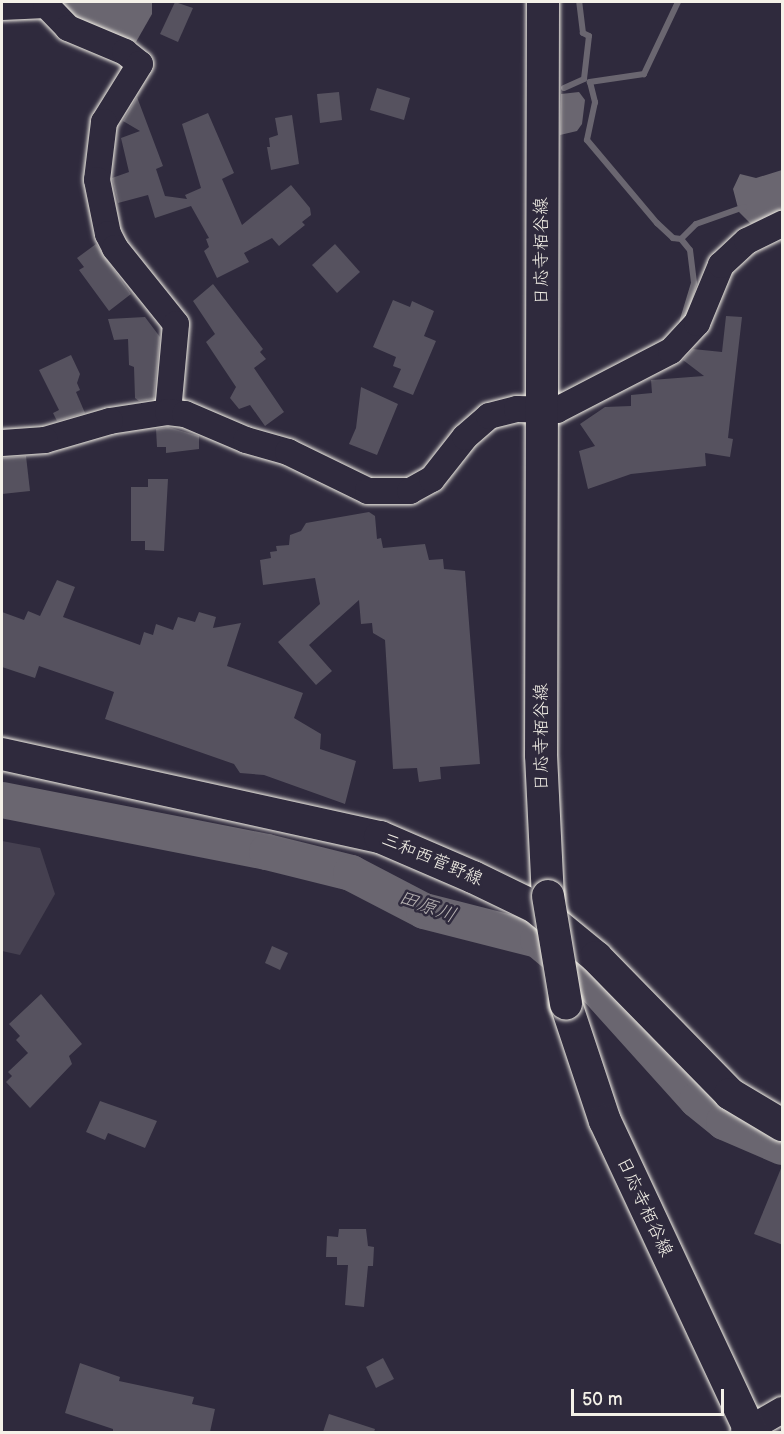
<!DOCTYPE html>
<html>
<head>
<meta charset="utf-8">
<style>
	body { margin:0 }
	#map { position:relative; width:784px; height:1434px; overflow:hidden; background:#2f2a3d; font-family:"Balsamiq Sans","Klee One",sans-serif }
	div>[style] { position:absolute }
	.green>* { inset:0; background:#454050 }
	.water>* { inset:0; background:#6a6670 }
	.stream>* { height:6px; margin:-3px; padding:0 3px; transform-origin:3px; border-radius:3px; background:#6a6670 }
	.river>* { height:36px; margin:-18px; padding:0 18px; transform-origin:18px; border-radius:18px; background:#6a6670 }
	.building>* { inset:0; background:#56525f }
	.roads { filter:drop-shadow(0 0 2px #f4f1e8) drop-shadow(0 0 2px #f4f1e8) }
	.minor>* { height:26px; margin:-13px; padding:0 13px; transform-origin:13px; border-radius:13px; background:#2f2a3d }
	.major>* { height:32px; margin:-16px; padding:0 16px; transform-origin:16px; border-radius:16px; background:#2f2a3d }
	.bridges { filter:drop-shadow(0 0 2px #f4f1e8) drop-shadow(0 0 2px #f4f1e8) }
	.major-bridge>* { height:32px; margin:-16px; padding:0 16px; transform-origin:16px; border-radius:16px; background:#2f2a3d }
	span { translate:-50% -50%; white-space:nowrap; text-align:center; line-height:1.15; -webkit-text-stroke:5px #2f2a3d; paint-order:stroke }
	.street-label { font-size:18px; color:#f4f1e8 }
	.water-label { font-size:20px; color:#b6b2b2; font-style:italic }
	.frame { position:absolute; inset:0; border:3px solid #f4f1e8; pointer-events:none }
	.scale { position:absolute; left:571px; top:1389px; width:153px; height:27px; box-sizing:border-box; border:3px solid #f4f1e8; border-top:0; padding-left:8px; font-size:18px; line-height:21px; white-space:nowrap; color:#f4f1e8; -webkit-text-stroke:4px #2f2a3d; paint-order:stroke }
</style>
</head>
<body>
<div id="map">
	<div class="green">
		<div style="clip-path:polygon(2px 841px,40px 848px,55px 894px,20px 955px,2px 951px)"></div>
	</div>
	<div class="water">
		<div style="clip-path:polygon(60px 2px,152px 2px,152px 14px,136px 42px,83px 24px)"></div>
		<div style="clip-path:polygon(579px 92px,585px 100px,582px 124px,577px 131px,560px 135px,561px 94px)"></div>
		<div style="clip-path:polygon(782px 170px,782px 210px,751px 224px,739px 212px,733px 189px,740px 174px,756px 178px)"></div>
	</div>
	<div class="stream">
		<div style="left:678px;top:2px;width:80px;rotate:115.3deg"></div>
		<div style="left:644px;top:74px;width:55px;rotate:171.6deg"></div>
		<div style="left:590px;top:82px;width:21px;rotate:76deg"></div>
		<div style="left:595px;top:102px;width:39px;rotate:102deg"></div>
		<div style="left:587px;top:140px;width:109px;rotate:49.9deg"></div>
		<div style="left:657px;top:223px;width:22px;rotate:43deg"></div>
		<div style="left:673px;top:238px;width:8px;rotate:7deg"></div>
		<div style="left:681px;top:239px;width:14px;rotate:51deg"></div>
		<div style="left:690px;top:250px;width:33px;rotate:83deg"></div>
		<div style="left:694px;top:283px;width:42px;rotate:106.7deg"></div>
		<div style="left:564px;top:88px;width:22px;rotate:-24deg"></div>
		<div style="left:584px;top:79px;width:43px;rotate:-83.4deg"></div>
		<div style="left:589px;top:36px;width:7px;rotate:-153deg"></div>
		<div style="left:583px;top:33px;width:31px;rotate:-97deg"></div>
		<div style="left:681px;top:239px;width:21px;rotate:-45deg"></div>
		<div style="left:696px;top:224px;width:51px;rotate:-19.5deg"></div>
	</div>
	<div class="river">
		<div style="left:2px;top:800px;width:270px;rotate:11.1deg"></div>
		<div style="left:267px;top:852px;width:87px;rotate:14deg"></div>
		<div style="left:351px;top:873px;width:82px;rotate:27.5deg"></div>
		<div style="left:424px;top:911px;width:118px;rotate:14.3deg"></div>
		<div style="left:538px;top:940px;width:78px;rotate:39.8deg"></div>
		<div style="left:598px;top:990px;width:148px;rotate:48deg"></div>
		<div style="left:697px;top:1100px;width:35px;rotate:39deg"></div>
		<div style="left:724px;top:1122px;width:63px;rotate:23.3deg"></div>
	</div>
	<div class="building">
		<div style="clip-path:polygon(175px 2px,193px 8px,178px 42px,160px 34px)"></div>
		<div style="clip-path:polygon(377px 88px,410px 98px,404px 120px,370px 110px)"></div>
		<div style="clip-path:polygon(339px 92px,342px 120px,320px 123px,317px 94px)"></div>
		<div style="clip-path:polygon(137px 97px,163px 166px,156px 169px,165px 196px,187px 199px,185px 195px,201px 188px,182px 124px,208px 113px,234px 173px,222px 179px,242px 225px,291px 185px,310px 208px,311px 215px,302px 222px,305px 225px,279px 246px,272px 238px,244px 253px,249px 262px,217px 278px,204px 251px,209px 247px,206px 239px,209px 238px,191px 206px,155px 218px,148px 195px,118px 203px,112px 178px,129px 172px,121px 138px,140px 131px,123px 121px)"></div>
		<div style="clip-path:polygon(292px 115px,299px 164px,271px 170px,267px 147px,270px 147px,269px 138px,278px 135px,275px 118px)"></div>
		<div style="clip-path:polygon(96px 244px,131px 294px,109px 311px,79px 270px,84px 267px,77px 258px)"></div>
		<div style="clip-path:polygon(335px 244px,360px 272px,337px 293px,312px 265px)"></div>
		<div style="clip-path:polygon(213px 284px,263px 349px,260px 352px,266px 359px,254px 368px,284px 412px,265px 426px,250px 405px,239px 409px,230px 398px,236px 387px,206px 342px,215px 334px,193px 301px)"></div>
		<div style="clip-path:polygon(393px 300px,410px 307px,412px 301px,434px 311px,424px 336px,436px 341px,413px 395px,393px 387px,401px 369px,393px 366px,396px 357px,373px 347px)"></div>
		<div style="clip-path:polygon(726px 316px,742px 317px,728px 438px,733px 439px,730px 457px,705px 453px,706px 466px,631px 474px,588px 489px,579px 451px,595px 446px,580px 424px,605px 407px,631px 406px,631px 395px,652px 393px,651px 380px,704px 376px,683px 360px,693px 349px,722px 352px)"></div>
		<div style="clip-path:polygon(145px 317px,160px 337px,154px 399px,139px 401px,135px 398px,134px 367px,129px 365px,128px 339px,114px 340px,108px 319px)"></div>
		<div style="clip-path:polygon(71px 355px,80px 374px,77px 383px,80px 390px,76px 392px,85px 413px,57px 421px,53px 413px,59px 410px,39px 370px)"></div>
		<div style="clip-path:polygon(361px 387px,398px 404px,377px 455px,349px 444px,356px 428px)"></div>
		<div style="clip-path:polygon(168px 427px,199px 436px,199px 449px,166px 453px,166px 447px,157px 447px,156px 429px)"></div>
		<div style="clip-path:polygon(26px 456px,30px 491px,2px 494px,2px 458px)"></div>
		<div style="clip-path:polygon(148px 479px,168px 479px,164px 551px,145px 550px,145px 541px,131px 541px,131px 487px,148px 487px)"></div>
		<div style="clip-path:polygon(369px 512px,375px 516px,377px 539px,381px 538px,383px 548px,425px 544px,429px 560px,443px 559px,444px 569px,465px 571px,480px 764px,440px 767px,441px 779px,419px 782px,417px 768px,393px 769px,385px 640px,373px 633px,372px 623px,361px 624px,359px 600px,309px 645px,332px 671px,316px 685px,278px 642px,320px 604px,315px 578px,263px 585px,260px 560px,271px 558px,270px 552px,277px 551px,276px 546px,289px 545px,290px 535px,301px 531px,306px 523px)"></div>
		<div style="clip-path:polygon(57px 580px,75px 587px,63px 617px,140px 645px,144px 632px,153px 635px,156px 624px,173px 630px,178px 617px,195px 622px,199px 612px,216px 617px,213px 628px,241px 623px,227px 666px,303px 693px,294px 718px,321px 734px,320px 749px,356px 761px,345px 804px,264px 775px,240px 773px,234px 764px,105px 719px,114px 692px,39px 666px,35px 678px,2px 667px,2px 612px,24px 620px,28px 611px,40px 616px)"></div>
		<div style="clip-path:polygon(272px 946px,288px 953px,280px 970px,265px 963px)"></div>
		<div style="clip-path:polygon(41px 994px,82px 1044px,69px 1056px,72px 1064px,30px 1108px,6px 1082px,12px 1076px,8px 1072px,28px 1053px,16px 1040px,20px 1036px,9px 1024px)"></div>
		<div style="clip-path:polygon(100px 1101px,157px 1121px,145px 1148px,108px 1133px,105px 1140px,86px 1132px)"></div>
		<div style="clip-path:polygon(782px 1166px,783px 1166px,783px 1245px,754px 1234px)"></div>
		<div style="clip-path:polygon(339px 1229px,366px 1229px,368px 1246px,374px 1247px,373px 1266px,368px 1266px,364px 1307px,345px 1305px,348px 1265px,337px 1265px,337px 1257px,326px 1257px,327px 1236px,338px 1237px)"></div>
		<div style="clip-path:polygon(383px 1358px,394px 1379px,376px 1388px,366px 1367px)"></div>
		<div style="clip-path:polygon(80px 1363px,120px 1377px,119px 1381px,194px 1397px,192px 1404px,215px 1409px,210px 1432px,113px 1432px,113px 1429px,65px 1413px)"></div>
		<div style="clip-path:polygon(329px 1414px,375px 1429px,374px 1432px,323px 1432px)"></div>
	</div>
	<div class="roads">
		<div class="minor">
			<div style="left:2px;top:7px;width:44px;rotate:-2.6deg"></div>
			<div style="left:46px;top:5px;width:32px;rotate:46deg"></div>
			<div style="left:68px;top:28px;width:62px;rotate:22.8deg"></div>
			<div style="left:125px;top:52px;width:19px;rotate:39deg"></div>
			<div style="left:140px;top:64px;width:68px;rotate:121.8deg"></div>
			<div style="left:104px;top:122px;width:58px;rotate:96.9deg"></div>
			<div style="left:97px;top:180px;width:55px;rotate:78.5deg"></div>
			<div style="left:108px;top:234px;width:16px;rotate:63deg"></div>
			<div style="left:115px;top:248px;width:97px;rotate:51.2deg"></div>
			<div style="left:176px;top:324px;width:88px;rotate:95.2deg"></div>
			<div style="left:168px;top:412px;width:59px;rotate:171.2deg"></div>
			<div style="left:110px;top:421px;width:68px;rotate:163.7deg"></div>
			<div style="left:45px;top:440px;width:43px;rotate:176deg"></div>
			<div style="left:168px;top:412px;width:17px;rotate:7deg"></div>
			<div style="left:185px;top:414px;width:66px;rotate:23.1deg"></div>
			<div style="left:246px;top:440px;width:44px;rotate:15.9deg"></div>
			<div style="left:288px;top:452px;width:89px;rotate:26deg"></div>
			<div style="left:368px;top:491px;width:42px"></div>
			<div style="left:410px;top:491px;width:25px;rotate:-29deg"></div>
			<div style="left:432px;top:479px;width:53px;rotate:-51.8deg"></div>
			<div style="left:465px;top:437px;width:32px;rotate:-41deg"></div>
			<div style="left:489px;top:416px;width:29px;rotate:-14deg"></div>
			<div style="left:517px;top:409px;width:40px;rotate:1.4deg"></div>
			<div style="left:557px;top:410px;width:128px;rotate:-27.4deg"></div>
			<div style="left:671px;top:351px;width:38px;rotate:-47deg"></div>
			<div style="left:697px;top:323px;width:63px;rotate:-67.5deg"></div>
			<div style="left:721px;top:265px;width:35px;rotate:-43deg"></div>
			<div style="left:747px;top:241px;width:39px;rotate:-26deg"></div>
			<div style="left:744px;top:1432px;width:44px;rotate:-30.1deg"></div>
		</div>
		<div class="major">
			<div style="left:543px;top:2px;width:753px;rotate:90.15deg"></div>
			<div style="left:541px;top:755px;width:141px;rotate:87.2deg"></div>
			<div style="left:2px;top:754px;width:387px;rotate:12.4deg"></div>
			<div style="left:380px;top:837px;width:101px;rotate:23.3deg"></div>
			<div style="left:473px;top:877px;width:69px;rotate:25.8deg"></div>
			<div style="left:535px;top:907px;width:79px;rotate:39.3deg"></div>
			<div style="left:596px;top:957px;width:192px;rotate:45.6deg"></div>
			<div style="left:730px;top:1094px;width:61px;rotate:30.8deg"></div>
			<div style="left:566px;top:1004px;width:123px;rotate:71.6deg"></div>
			<div style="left:605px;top:1121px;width:344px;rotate:64.9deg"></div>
		</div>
	</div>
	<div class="bridges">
		<div class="major-bridge">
			<div style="left:548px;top:896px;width:109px;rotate:80.5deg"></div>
		</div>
	</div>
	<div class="street-label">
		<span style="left:542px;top:251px;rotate:-90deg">日応寺栢谷線</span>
		<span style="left:542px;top:737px;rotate:-90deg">日応寺栢谷線</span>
		<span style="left:432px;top:860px;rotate:23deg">三和西菅野線</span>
		<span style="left:644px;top:1207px;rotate:65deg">日応寺栢谷線</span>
	</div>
	<div class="water-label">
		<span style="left:427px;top:907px;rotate:20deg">田原川</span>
	</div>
	<div class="frame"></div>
	<div class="scale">50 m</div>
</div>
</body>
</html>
